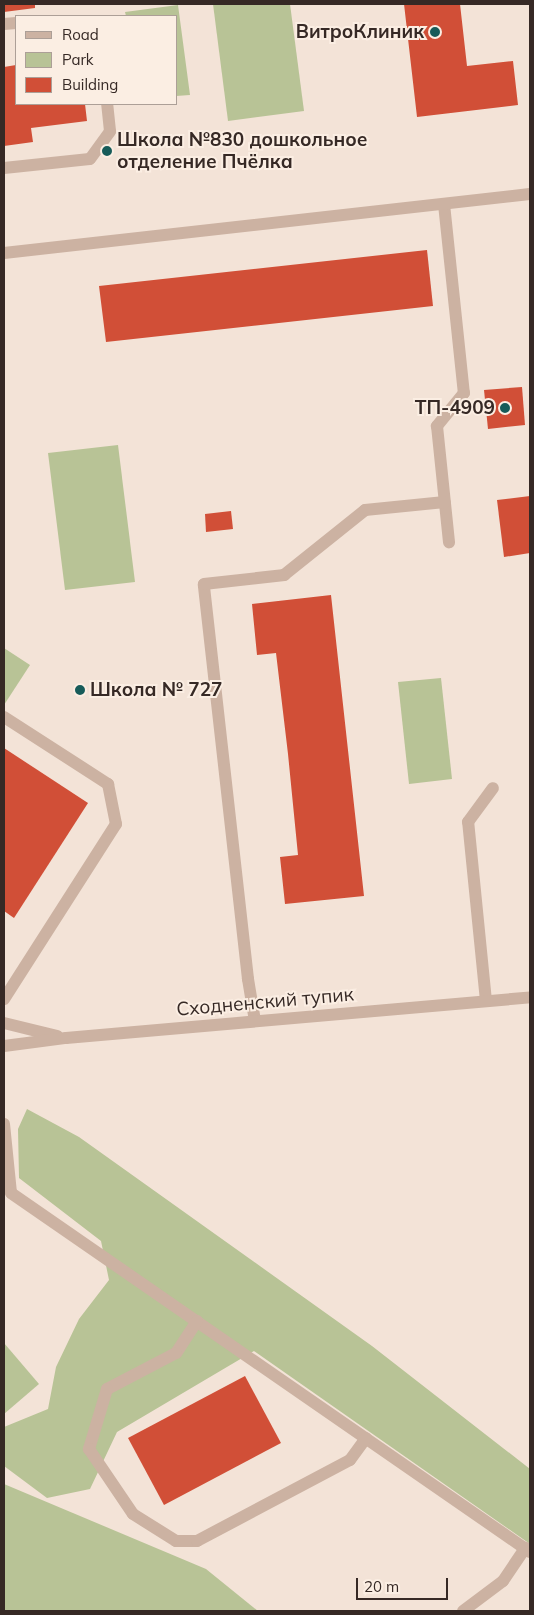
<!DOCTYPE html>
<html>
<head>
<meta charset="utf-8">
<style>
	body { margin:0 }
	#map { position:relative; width:534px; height:1615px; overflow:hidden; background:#f3e3d7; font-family:Mulish,sans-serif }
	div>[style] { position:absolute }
	.green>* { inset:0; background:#b8c396 }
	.building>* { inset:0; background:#d14f37 }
	.service>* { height:12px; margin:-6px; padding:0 6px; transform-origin:6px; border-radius:6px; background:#ccb2a2 }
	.minor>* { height:12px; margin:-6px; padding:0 6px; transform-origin:6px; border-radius:6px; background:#ccb2a2 }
	.dots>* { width:14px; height:14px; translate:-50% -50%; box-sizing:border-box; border:2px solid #fbeee3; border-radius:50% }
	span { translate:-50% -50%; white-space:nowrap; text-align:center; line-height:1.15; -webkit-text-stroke:4px #fbeee3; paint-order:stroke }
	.poi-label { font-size:19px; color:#362925; font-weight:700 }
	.right { translate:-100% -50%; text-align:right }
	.left { translate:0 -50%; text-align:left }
	.street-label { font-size:19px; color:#362925 }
	.frame { position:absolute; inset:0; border:5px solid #362925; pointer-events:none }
	.legend { position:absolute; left:15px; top:15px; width:162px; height:90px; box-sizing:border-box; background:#fbeee3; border:1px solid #ac9f97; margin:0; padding:6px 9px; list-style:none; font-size:15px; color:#362925 }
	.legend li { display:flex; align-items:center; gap:10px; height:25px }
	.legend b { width:25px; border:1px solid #ac9f97 }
	.scale { position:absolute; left:356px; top:1578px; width:92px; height:22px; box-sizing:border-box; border:2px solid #362925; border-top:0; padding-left:6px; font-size:15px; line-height:18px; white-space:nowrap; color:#362925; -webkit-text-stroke:4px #fbeee3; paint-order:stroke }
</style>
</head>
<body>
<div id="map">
	<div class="green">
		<div style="clip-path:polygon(213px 4px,290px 4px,304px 111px,228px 121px)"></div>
		<div style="clip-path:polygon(178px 5px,190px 95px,176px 96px,176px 16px,126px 16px,125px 12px)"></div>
		<div style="clip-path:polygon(118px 445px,135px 582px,65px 590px,48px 453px)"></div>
		<div style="clip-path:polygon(4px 648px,30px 665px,4px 705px)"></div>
		<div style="clip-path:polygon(441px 678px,452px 779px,409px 784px,398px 682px)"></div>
		<div style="clip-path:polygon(27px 1109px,79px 1137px,372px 1346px,530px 1469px,530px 1544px,254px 1351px,117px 1432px,90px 1489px,47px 1498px,4px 1466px,4px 1427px,48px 1409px,56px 1367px,79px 1319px,109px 1280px,101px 1241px,19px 1178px,18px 1129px)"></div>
		<div style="clip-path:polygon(4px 1343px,39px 1384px,4px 1414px)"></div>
		<div style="clip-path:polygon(4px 1484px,206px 1569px,258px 1611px,4px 1611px)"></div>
	</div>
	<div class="building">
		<div style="clip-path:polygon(4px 4px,35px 4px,35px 8px,4px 12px)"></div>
		<div style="clip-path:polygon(404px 4px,460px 4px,467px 66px,513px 61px,518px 105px,417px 117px)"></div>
		<div style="clip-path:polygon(16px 65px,16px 104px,85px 104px,87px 121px,31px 128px,33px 142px,4px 146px,4px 67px)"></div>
		<div style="clip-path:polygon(427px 250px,433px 306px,106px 342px,99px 286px)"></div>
		<div style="clip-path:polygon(522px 387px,525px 425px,488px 429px,484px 390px)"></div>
		<div style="clip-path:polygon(530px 496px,530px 553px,504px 557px,497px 500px)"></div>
		<div style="clip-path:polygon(231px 511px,233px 529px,206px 532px,205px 514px)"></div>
		<div style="clip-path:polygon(331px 595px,364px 896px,285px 904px,280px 857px,298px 855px,288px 754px,276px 653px,257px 655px,252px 604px)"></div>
		<div style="clip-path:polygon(4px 748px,88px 803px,14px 918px,4px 911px)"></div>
		<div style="clip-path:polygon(245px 1376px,281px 1443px,164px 1505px,128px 1438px)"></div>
	</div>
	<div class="service">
		<div style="left:4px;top:24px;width:12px;rotate:-5deg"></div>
		<div style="left:4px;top:168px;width:86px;rotate:-6deg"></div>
		<div style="left:90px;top:159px;width:34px;rotate:-54deg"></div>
		<div style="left:110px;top:131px;width:27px;rotate:-96deg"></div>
		<div style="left:444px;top:204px;width:190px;rotate:84deg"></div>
		<div style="left:464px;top:393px;width:43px;rotate:129.3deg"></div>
		<div style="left:437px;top:426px;width:117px;rotate:84.1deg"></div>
		<div style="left:4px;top:253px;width:529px;rotate:-6.4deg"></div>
		<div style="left:4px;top:717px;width:124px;rotate:32.8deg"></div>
		<div style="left:108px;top:784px;width:41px;rotate:78.7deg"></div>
		<div style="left:116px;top:824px;width:208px;rotate:122.6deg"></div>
		<div style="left:486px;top:1001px;width:180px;rotate:-95.7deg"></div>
		<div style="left:468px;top:822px;width:42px;rotate:-53.7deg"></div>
		<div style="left:255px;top:1021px;width:43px;rotate:-99.5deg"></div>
		<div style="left:248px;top:979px;width:397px;rotate:-96.4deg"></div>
		<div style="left:204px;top:584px;width:81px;rotate:-6.4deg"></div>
		<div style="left:284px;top:575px;width:104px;rotate:-38.7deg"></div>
		<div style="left:365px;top:510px;width:80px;rotate:-5.7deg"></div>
		<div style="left:4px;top:1124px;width:69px;rotate:84.2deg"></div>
		<div style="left:11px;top:1193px;width:631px;rotate:34.67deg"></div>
		<div style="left:197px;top:1321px;width:38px;rotate:123deg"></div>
		<div style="left:176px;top:1353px;width:78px;rotate:152.4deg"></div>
		<div style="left:107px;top:1389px;width:63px;rotate:106.7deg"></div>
		<div style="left:89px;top:1449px;width:78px;rotate:55.9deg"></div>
		<div style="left:133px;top:1514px;width:51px;rotate:32.1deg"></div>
		<div style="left:176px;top:1541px;width:21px"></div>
		<div style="left:197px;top:1541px;width:173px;rotate:-27.9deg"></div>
		<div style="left:350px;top:1460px;width:27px;rotate:-54deg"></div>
		<div style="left:463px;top:1611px;width:50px;rotate:-36.9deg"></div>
		<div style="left:503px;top:1581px;width:40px;rotate:-56deg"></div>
	</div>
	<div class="minor">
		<div style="left:4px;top:1023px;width:55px;rotate:13.8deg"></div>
		<div style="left:4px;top:1046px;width:63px;rotate:-7.4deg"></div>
		<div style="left:66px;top:1038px;width:466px;rotate:-5deg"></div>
	</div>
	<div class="dots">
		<div style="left:435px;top:32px;background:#175b59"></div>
		<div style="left:107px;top:151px;background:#175b59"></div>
		<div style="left:505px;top:408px;background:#175b59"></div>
		<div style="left:80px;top:690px;background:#175b59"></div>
	</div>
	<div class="poi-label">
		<span class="right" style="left:424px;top:32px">ВитроКлиник</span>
		<span class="left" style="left:117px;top:151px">Школа №830 дошкольное<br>отделение Пчёлка</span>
		<span class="right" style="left:495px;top:408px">ТП-4909</span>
		<span class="left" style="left:90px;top:690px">Школа № 727</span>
	</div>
	<div class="street-label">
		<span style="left:265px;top:1002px;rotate:-5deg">Сходненский тупик</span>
	</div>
	<div class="frame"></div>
	<ul class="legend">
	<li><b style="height:6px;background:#ccb2a2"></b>Road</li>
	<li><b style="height:14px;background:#b8c396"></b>Park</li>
	<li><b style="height:14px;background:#d14f37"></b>Building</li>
	</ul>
	<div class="scale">20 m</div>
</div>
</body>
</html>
